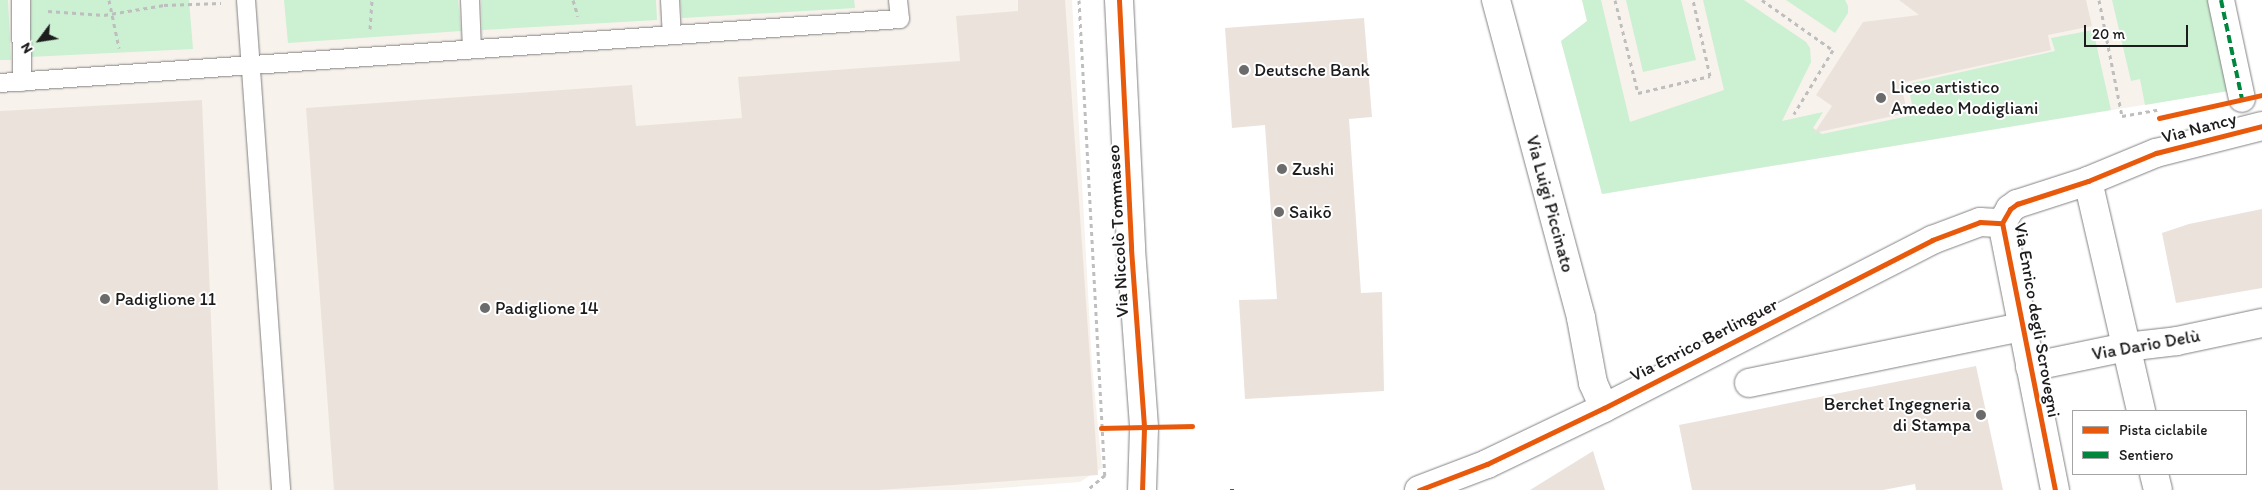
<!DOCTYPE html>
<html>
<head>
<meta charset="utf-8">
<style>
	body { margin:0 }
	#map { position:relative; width:2262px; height:490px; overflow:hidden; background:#fff; font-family:Itim,sans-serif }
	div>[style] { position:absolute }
	.built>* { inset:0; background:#f8f2ec }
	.green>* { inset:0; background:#cbf0d2 }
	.building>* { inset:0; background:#ebe2db }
	.path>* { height:3px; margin-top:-1.5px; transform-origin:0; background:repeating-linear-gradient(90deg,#bebebe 0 4px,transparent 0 8px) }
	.roads { filter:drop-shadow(0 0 1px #828282) drop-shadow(0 0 1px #828282) }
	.service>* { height:18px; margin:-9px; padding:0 9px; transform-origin:9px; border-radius:9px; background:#fff }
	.pedestrian>* { height:26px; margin:-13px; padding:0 13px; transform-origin:13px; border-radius:13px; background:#fff }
	.minor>* { height:28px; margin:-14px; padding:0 14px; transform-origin:14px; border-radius:14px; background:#fff }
	.tertiary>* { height:28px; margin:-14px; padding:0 14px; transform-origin:14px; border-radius:14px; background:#fff }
	.quiet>* { height:4px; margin-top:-2px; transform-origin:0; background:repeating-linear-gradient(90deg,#00873e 0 8px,transparent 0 12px) }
	.cycleway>* { height:5px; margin:-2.5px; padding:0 2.5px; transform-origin:2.5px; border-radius:2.5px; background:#e8590c }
	.dots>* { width:14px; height:14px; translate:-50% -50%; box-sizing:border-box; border:2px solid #fff; border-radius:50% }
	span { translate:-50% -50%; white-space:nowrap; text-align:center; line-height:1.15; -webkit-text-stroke:4px #fff; paint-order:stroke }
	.poi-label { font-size:18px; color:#1c1c1c }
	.left { translate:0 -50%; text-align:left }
	.right { translate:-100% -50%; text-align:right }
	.street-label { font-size:18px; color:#1c1c1c }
	.legend { position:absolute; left:2072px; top:410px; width:175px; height:65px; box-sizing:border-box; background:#fff; border:1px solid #a4a4a4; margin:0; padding:6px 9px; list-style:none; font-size:15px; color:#1c1c1c }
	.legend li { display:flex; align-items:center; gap:10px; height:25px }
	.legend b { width:25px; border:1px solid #a4a4a4 }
	.north { position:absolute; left:15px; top:15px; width:50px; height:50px; -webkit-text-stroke:4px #fff; paint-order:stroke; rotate:239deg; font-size:14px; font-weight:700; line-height:20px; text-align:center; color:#1c1c1c }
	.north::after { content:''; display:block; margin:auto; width:18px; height:22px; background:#1c1c1c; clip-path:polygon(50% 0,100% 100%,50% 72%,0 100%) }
	.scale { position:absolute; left:2084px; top:25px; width:104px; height:22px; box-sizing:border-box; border:2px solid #1c1c1c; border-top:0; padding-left:6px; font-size:15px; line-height:18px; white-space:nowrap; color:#1c1c1c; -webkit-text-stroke:4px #fff; paint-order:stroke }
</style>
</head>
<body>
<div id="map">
	<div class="built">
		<div style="clip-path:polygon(0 0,1072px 0,1092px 365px,1102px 468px,1080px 482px,973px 490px,0 490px)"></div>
		<div style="clip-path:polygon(1582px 0,2209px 0,2228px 91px,1602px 194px,1561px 41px,1587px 21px)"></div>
	</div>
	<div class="green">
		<div style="clip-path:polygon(0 0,8px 0,11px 60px,0 60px)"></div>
		<div style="clip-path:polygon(31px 0,189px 0,193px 49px,29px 57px)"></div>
		<div style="clip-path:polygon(284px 0,458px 0,461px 31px,288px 43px)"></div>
		<div style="clip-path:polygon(481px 0,656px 0,657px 20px,482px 30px)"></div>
		<div style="clip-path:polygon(680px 0,854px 0,855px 8px,682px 18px)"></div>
		<div style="clip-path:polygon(1582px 0,1601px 0,1630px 122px,1724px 90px,1703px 0,1744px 0,1806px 42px,1810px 48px,1811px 62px,1782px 121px,1823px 112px,1813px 128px,1822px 134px,1914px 115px,1908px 84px,2055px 51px,2051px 38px,2093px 30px,2111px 110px,1602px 194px,1561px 41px,1587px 21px)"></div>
		<div style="clip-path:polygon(1626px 0,1681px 0,1696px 60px,1643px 72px)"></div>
		<div style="clip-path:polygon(1786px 0,1845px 0,1848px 6px,1848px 13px,1835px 33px)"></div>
		<div style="clip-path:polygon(2112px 0,2209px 0,2228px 91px,2145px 105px,2140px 79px,2131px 81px)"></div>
	</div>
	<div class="building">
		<div style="clip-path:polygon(1018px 0,1065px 0,1098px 475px,879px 490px,334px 490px,306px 108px,632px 85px,636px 126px,742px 118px,738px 77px,960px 61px,956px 16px,1018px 11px)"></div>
		<div style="clip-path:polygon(1899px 0,2086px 0,2092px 26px,2048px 35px,2051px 50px,1901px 83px,1907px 113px,1814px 133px,1832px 106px,1816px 95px,1863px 22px,1919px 15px)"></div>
		<div style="clip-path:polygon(1364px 18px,1372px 117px,1349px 119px,1361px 293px,1382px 292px,1384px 391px,1245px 399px,1239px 300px,1277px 299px,1265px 125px,1232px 128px,1225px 28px)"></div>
		<div style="clip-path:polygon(202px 100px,218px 490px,0 490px,0 111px)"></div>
		<div style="clip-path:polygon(2262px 209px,2262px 288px,2176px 303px,2162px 233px,2189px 224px)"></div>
		<div style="clip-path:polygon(1976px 366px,2003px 490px,1916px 490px,1915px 484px,1883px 490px,1692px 490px,1679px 425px)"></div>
		<div style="clip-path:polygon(1593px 451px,1605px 490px,1530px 490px)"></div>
	</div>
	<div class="path">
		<div style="left:109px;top:0;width:49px;rotate:78.2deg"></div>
		<div style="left:573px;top:0;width:17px;rotate:73deg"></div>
		<div style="left:1079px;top:0;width:476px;rotate:86.9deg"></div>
		<div style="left:1105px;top:475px;width:23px;rotate:140deg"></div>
		<div style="left:1615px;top:0;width:96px;rotate:76.1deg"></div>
		<div style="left:1638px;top:93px;width:74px;rotate:-13.3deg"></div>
		<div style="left:1710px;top:76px;width:78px;rotate:-102.6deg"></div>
		<div style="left:1762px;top:0;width:87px;rotate:35.2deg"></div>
		<div style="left:1833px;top:50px;width:75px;rotate:121.4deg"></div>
		<div style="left:2099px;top:0;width:118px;rotate:78.8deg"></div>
		<div style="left:2122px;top:116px;width:36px;rotate:-10deg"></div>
		<div style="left:48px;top:11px;width:56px;rotate:4.1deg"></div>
		<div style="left:104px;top:15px;width:61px;rotate:-9.5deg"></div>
		<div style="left:164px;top:5px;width:57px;rotate:-2deg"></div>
		<div style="left:370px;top:29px;width:29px;rotate:-86deg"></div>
	</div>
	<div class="roads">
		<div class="service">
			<div style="left:21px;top:0;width:82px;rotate:89.3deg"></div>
			<div style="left:246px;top:0;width:491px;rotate:85.9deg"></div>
			<div style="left:470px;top:0;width:49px;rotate:87.7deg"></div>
			<div style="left:670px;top:0;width:35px;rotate:87deg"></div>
			<div style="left:0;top:83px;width:902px;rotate:-4.07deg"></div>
			<div style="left:900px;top:19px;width:19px;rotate:-96deg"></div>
		</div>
		<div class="pedestrian">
			<div style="left:2221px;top:0;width:101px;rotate:78deg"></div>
		</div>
		<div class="minor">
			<div style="left:1496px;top:0;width:329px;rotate:75deg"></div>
			<div style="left:1581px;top:318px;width:66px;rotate:79.5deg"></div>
			<div style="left:1593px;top:383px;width:27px;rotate:66deg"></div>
			<div style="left:2088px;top:181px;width:236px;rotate:77deg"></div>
			<div style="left:2030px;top:367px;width:98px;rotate:-11.8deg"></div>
			<div style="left:2126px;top:347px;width:51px;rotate:-6.7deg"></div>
			<div style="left:2177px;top:341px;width:87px;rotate:-12deg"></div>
			<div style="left:1749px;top:383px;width:279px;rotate:-11.6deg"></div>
			<div style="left:2154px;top:474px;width:16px;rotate:76deg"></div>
			<div style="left:1419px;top:490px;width:73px;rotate:-20.9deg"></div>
			<div style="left:1487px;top:464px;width:130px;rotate:-25.6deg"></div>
			<div style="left:1604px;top:408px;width:369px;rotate:-27.1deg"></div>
			<div style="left:1932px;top:240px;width:51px;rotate:-20.6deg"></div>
			<div style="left:1980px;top:222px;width:22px;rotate:3deg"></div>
			<div style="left:2055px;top:490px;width:272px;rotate:-101.2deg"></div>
			<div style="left:2002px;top:223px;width:16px;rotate:-60deg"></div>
			<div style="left:2010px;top:209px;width:9px;rotate:-36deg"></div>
			<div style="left:2017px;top:204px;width:75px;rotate:-17.9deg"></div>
			<div style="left:2088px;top:181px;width:74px;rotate:-22.4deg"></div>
			<div style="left:2156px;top:153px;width:109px;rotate:-14.3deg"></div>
		</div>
		<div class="tertiary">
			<div style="left:1119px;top:0;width:249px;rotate:87.2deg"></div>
			<div style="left:1131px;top:249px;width:179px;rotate:85.8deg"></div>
			<div style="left:1144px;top:428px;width:62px;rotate:91.8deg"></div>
		</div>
	</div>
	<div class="quiet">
		<div style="left:2221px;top:0;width:101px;rotate:78deg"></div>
		<div style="left:1232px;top:489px;width:1px;rotate:90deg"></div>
	</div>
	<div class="cycleway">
		<div style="left:1119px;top:0;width:249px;rotate:87.2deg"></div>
		<div style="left:1131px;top:249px;width:179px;rotate:85.8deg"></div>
		<div style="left:1144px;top:428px;width:62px;rotate:91.8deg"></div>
		<div style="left:2159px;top:118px;width:106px;rotate:-12.6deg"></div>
		<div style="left:1101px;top:428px;width:91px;rotate:-1.3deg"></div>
		<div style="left:1419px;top:490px;width:73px;rotate:-20.9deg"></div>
		<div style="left:1487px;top:464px;width:130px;rotate:-25.6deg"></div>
		<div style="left:1604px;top:408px;width:369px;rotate:-27.1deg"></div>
		<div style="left:1932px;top:240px;width:51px;rotate:-20.6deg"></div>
		<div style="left:1980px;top:222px;width:22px;rotate:3deg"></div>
		<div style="left:2055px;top:490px;width:272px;rotate:-101.2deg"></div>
		<div style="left:2002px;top:223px;width:16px;rotate:-60deg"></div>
		<div style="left:2010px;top:209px;width:9px;rotate:-36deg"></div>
		<div style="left:2017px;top:204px;width:75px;rotate:-17.9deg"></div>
		<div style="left:2088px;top:181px;width:74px;rotate:-22.4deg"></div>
		<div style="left:2156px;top:153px;width:109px;rotate:-14.3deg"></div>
	</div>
	<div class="dots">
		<div style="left:1244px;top:70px;background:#6b6b6b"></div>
		<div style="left:1881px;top:98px;background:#6b6b6b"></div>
		<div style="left:1282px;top:169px;background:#6b6b6b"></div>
		<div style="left:1279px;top:212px;background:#6b6b6b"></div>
		<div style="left:105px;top:299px;background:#6b6b6b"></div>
		<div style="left:485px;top:308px;background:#6b6b6b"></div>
		<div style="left:1981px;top:415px;background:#6b6b6b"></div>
	</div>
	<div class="poi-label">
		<span class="left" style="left:1254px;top:70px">Deutsche Bank</span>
		<span class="left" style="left:1891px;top:98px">Liceo artistico<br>Amedeo Modigliani</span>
		<span class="left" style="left:1292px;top:169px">Zushi</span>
		<span class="left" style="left:1289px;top:212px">Saikō</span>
		<span class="left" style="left:115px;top:299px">Padiglione 11</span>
		<span class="left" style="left:495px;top:308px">Padiglione 14</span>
		<span class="right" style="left:1971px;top:415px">Berchet Ingegneria<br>di Stampa</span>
	</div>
	<div class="street-label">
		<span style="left:2199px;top:128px;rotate:-15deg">Via Nancy</span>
		<span style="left:1550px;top:204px;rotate:75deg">Via Luigi Piccinato</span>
		<span style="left:1118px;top:231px;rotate:-93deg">Via Niccolò Tommaseo</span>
		<span style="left:2037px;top:320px;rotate:80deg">Via Enrico degli Scrovegni</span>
		<span style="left:1704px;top:340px;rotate:-27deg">Via Enrico Berlinguer</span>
		<span style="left:2146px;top:345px;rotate:-10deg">Via Dario Delù</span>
	</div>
	<ul class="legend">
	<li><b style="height:6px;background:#e8590c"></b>Pista ciclabile</li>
	<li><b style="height:6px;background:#00873e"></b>Sentiero</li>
	</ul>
	<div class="north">N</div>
	<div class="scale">20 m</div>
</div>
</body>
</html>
